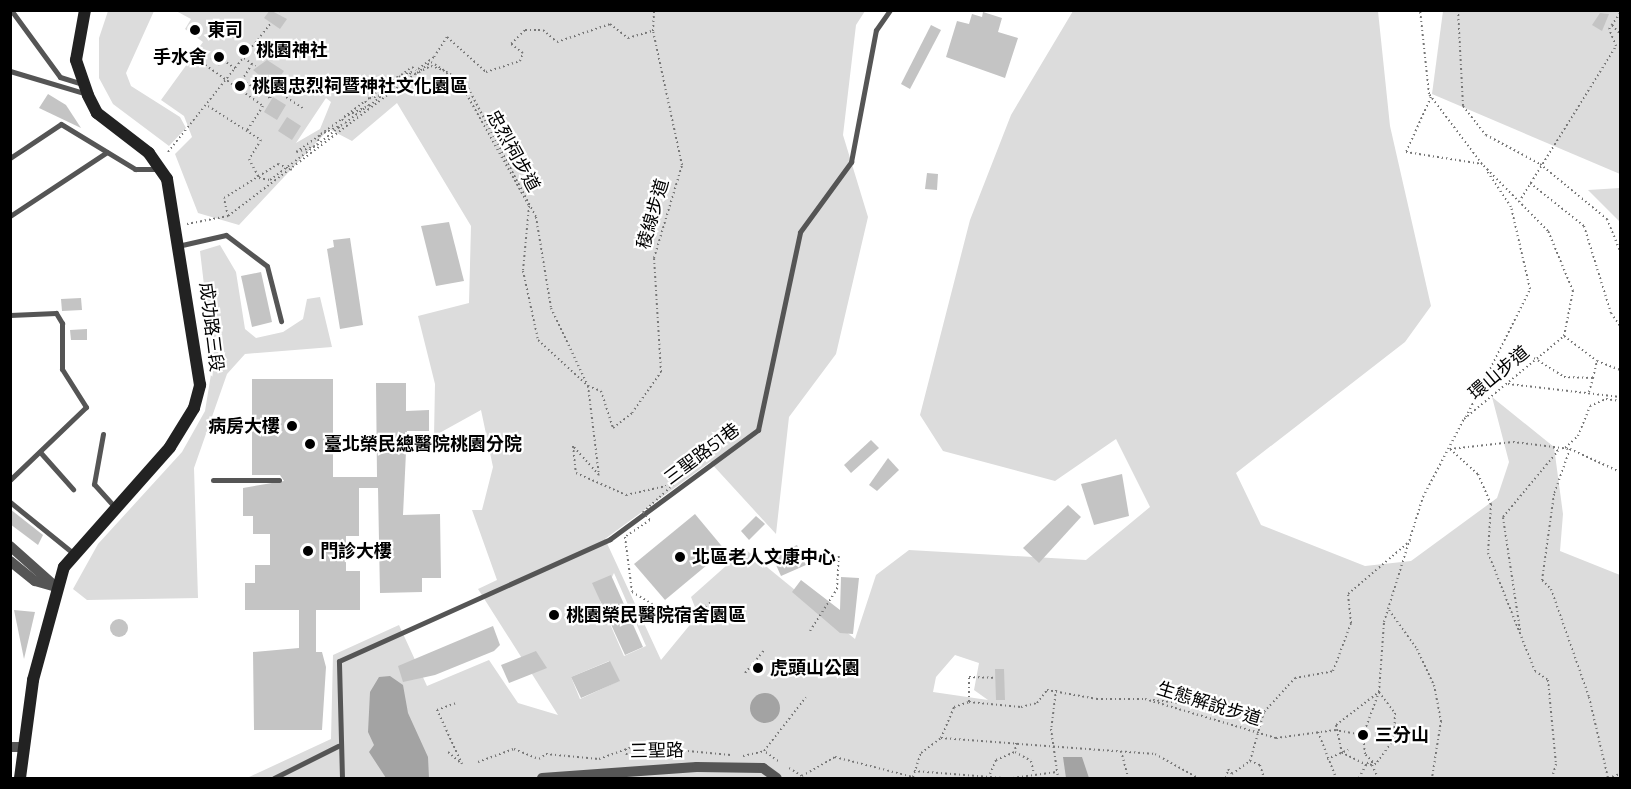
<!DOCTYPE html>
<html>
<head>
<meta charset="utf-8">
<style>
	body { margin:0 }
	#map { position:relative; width:1631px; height:789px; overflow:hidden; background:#fff; font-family:Montserrat,"Noto Sans TC",sans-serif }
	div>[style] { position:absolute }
	.green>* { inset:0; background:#dcdcdc }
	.water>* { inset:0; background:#a3a3a3 }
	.round { border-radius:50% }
	.building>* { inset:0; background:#c4c4c4 }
	.path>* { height:2px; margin-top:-1px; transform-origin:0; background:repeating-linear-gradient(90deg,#777 0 1.5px,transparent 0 4.5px) }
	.lane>* { height:5px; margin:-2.5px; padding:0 2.5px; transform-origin:2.5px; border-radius:2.5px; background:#555 }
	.street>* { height:10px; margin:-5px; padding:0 5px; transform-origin:5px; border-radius:5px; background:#555 }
	.secondary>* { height:12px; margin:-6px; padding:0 6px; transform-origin:6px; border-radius:6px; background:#222 }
	.path-bridge>* { height:2px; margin-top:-1px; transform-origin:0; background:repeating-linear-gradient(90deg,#777 0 1.5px,transparent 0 4.5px) }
	.dots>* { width:16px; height:16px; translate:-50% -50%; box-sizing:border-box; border:3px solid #fff; border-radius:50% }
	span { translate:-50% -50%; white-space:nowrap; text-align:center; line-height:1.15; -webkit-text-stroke:4.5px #fff; paint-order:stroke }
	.poi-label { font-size:18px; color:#000; font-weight:700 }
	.left { translate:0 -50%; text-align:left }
	.right { translate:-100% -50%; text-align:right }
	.street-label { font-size:18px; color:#000 }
	.frame { position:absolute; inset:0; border:12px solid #000; pointer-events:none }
</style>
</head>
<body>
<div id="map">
	<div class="green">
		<div style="clip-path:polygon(108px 11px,154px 11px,126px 73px,131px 86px,180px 117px,186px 128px,169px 146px,113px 104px,99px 78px,99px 38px)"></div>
		<div style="clip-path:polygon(evenodd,176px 11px,865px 11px,856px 25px,843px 135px,868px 217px,836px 354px,789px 417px,776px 534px,710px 462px,605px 539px,661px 660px,698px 615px,691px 597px,745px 549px,855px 639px,876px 575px,909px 550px,1086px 560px,1150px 507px,1116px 439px,1055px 481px,943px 451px,920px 415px,970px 220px,1011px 115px,1073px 11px,1378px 11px,1390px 126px,1431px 306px,1405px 342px,1236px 473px,1261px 525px,1365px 566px,1411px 561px,1497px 498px,1509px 462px,1492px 397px,1554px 447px,1563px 514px,1560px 551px,1620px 575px,1620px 778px,247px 778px,331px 739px,333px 655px,399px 625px,427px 686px,489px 660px,518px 703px,558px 715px,478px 589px,497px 580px,472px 510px,482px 510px,493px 467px,481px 410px,434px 436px,435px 384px,418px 316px,469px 303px,471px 226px,397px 103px,352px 141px,329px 129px,239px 225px,198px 213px,175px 154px,192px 137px,184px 116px,161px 100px,203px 42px,185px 29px,191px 19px,176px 11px,326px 98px,331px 102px,320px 129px,296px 143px,326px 98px,176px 11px,614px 573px,646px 646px,624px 656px,600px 601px,614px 573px,176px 11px,955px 655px,979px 663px,974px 690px,988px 700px,933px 692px,936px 677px,955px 655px,176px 11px,609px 661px,619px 681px,580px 699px,571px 677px,609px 661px)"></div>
		<div style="clip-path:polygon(1443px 11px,1620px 11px,1620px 174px,1432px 94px)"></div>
		<div style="clip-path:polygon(1620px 188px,1620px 222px,1588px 190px)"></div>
		<div style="clip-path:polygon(220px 245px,236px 272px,245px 329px,256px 338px,283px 332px,303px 319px,307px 299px,320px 297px,332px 347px,245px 354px,227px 374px,194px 468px,198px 598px,87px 600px,73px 589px,98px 544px,182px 452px,205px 411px,213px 362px,200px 251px)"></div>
	</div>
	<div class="water">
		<div style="clip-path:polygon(390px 676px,403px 685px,408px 713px,428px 757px,429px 778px,386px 778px,369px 752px,374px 745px,368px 732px,370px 692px,379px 677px)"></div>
		<div class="round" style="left:750px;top:693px;width:30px;height:30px"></div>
		<div style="clip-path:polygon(1063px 757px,1082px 757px,1089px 778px,1066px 778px)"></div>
	</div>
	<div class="building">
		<div style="clip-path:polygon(270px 10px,287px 19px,280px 29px,264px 18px)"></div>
		<div style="clip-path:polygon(983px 12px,1002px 18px,998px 32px,1018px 38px,1005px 78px,946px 57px,957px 21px,969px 24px,972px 14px,982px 17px)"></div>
		<div style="clip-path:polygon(1600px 13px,1609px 14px,1602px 31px,1592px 25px)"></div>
		<div style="clip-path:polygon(931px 25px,941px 30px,910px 89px,901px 84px)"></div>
		<div style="clip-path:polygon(218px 49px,227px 55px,219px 66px,210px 59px)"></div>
		<div style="clip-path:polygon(267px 60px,284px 71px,268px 94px,253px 84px,259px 75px,253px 70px)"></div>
		<div style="clip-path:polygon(48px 94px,66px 105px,81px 128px,39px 108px)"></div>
		<div style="clip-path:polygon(273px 97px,286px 105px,277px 120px,264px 112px)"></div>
		<div style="clip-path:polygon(287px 117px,301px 126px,292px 140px,278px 131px)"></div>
		<div style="clip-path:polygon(927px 173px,938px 174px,937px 190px,925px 189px)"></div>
		<div style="clip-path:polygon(449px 222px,464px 281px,436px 286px,421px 226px)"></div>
		<div style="clip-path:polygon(350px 238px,363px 325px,340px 329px,327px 249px,334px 247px,333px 240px)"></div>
		<div style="clip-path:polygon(261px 272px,272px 322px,252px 327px,241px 276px)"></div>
		<div style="clip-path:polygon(81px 298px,82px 310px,62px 311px,61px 299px)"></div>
		<div style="clip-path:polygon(87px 329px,87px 340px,71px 340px,70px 330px)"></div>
		<div style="clip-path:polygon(252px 379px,333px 379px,333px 477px,377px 477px,376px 383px,406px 383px,406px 411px,429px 410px,429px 431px,407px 431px,403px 515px,440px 514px,441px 578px,422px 578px,422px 592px,380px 593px,378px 488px,359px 488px,359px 536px,346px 536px,346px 571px,360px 571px,360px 610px,316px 610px,316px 652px,322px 652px,326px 667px,322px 730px,254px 730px,253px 652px,299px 648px,299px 610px,245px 610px,245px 583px,255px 583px,255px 565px,270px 565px,270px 534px,253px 534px,253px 516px,243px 516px,243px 488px,284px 481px,280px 475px,252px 475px)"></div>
		<div style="clip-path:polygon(871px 440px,879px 448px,851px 473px,844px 465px)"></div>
		<div style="clip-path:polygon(888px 458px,899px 470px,877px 491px,869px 485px)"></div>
		<div style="clip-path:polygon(1122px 474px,1129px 516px,1094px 525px,1081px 484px)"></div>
		<div style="clip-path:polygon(1068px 505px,1081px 517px,1039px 563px,1023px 548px)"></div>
		<div style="clip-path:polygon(10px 509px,43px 535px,38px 545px,10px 524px)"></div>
		<div style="clip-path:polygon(695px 514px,725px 550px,665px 600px,634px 564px)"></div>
		<div style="clip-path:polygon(756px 516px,765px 524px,749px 540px,741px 531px)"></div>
		<div style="clip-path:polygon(797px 545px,806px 565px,781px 576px,772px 556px)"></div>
		<div style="clip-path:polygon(611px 575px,643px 647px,625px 655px,592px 583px)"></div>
		<div style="clip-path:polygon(841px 577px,859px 578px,853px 634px,840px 633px,792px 592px,801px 580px,840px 610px)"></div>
		<div style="clip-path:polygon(14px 610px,35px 612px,24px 659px)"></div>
		<div class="round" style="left:110px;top:619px;width:18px;height:18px"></div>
		<div style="clip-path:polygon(493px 626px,500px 645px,494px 651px,435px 675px,403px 682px,398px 666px)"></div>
		<div style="clip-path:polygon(536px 651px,547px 668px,509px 683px,501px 665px)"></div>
		<div style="clip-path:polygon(610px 661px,620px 681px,581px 698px,571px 677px)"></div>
		<div style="clip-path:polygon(995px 669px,1004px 669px,1005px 700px,996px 700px)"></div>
	</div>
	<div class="path">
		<div style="left:1458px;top:10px;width:96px;rotate:87deg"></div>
		<div style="left:1463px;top:106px;width:37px;rotate:52deg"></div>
		<div style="left:1486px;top:135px;width:61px;rotate:28.2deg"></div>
		<div style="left:1540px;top:164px;width:87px;rotate:39.4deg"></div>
		<div style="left:1607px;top:219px;width:35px;rotate:68deg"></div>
		<div style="left:278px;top:12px;width:3px;rotate:-45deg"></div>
		<div style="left:1612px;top:25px;width:12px;rotate:48deg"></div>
		<div style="left:187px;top:52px;width:93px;rotate:35.4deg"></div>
		<div style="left:263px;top:106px;width:30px;rotate:123deg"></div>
		<div style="left:244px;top:58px;width:14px;rotate:36deg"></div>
		<div style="left:223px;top:60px;width:16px;rotate:35deg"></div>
		<div style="left:252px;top:64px;width:19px;rotate:122deg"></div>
		<div style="left:242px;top:80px;width:33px;rotate:33deg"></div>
		<div style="left:270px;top:98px;width:9px;rotate:-58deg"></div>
		<div style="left:275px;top:90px;width:33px;rotate:33deg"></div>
		<div style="left:418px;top:69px;width:20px;rotate:-37deg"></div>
		<div style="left:434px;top:57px;width:24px;rotate:-57deg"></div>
		<div style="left:447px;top:37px;width:52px;rotate:41.9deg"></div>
		<div style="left:486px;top:72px;width:36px;rotate:-18deg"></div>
		<div style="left:520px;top:61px;width:9px;rotate:-69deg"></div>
		<div style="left:523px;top:53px;width:15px;rotate:-143deg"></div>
		<div style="left:511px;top:44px;width:20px;rotate:-45deg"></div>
		<div style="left:525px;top:30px;width:18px"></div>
		<div style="left:543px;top:30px;width:18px;rotate:41deg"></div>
		<div style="left:557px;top:42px;width:56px;rotate:-18.8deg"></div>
		<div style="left:610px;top:24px;width:23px;rotate:38deg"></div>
		<div style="left:628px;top:38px;width:26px;rotate:-16deg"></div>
		<div style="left:417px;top:73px;width:18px;rotate:-38deg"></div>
		<div style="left:431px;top:62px;width:41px;rotate:32.2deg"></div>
		<div style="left:466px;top:84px;width:150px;rotate:62.2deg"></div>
		<div style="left:536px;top:217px;width:92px;rotate:80.6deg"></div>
		<div style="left:551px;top:308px;width:86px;rotate:64.6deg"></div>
		<div style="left:588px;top:386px;width:90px;rotate:83deg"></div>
		<div style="left:599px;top:475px;width:39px;rotate:-132deg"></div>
		<div style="left:573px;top:446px;width:27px;rotate:84deg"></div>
		<div style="left:576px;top:473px;width:55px;rotate:23.7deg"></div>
		<div style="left:626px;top:495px;width:41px;rotate:-12.7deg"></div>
		<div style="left:1431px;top:97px;width:60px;rotate:114.4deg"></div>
		<div style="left:1406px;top:152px;width:77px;rotate:9deg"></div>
		<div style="left:208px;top:106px;width:63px;rotate:32.7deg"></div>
		<div style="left:261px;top:140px;width:22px;rotate:122deg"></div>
		<div style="left:249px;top:159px;width:21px;rotate:62deg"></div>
		<div style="left:168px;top:152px;width:165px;rotate:-51.4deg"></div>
		<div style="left:1530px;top:183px;width:69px;rotate:38.5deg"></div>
		<div style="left:1584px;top:226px;width:91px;rotate:72.8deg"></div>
		<div style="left:1611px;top:313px;width:16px;rotate:55deg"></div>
		<div style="left:1519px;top:202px;width:184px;rotate:-58.1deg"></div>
		<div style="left:1616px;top:46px;width:18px;rotate:-112deg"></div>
		<div style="left:1609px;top:29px;width:19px;rotate:-55deg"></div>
		<div style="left:228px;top:216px;width:18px;rotate:-103deg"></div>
		<div style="left:224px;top:198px;width:64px;rotate:-32.2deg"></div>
		<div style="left:278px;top:164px;width:15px;rotate:23deg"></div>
		<div style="left:187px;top:224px;width:42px;rotate:-11deg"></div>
		<div style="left:228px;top:216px;width:235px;rotate:-37.2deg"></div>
		<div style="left:415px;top:74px;width:18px;rotate:-27deg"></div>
		<div style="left:431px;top:66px;width:13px;rotate:18deg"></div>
		<div style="left:443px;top:70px;width:25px;rotate:40deg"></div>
		<div style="left:462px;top:86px;width:137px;rotate:60.8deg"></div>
		<div style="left:529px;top:206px;width:65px;rotate:95.3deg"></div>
		<div style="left:523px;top:271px;width:71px;rotate:77.7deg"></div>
		<div style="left:538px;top:340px;width:68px;rotate:42.6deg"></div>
		<div style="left:588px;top:386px;width:14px;rotate:21deg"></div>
		<div style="left:601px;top:391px;width:39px;rotate:72deg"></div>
		<div style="left:613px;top:428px;width:24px;rotate:-38deg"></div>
		<div style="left:632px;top:413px;width:50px;rotate:-54.7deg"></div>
		<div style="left:661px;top:372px;width:114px;rotate:-93.5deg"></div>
		<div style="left:654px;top:258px;width:97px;rotate:-73.2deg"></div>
		<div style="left:682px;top:165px;width:137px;rotate:-102.2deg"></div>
		<div style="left:653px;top:31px;width:21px;rotate:-87deg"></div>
		<div style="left:1564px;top:336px;width:41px;rotate:37.1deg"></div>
		<div style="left:1597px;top:361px;width:25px;rotate:21deg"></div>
		<div style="left:1534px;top:358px;width:36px;rotate:32deg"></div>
		<div style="left:1564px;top:377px;width:29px;rotate:2deg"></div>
		<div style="left:1593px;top:378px;width:17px;rotate:-77deg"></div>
		<div style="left:1508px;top:384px;width:113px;rotate:6.6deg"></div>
		<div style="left:1589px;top:392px;width:15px;rotate:-74deg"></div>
		<div style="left:1466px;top:417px;width:143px;rotate:-63.4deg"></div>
		<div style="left:1530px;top:289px;width:84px;rotate:-103deg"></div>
		<div style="left:1511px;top:207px;width:43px;rotate:-123.7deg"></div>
		<div style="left:1565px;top:448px;width:18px;rotate:-43deg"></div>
		<div style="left:1578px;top:436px;width:32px;rotate:-68deg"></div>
		<div style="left:1590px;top:406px;width:17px;rotate:-24deg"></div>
		<div style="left:1606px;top:399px;width:14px;rotate:8deg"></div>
		<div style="left:1450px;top:449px;width:38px;rotate:42deg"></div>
		<div style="left:1478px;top:474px;width:33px;rotate:67deg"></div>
		<div style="left:1491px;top:504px;width:49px;rotate:93.5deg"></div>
		<div style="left:1488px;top:553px;width:127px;rotate:68.3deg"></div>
		<div style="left:1535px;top:671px;width:16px;rotate:35deg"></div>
		<div style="left:1548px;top:680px;width:84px;rotate:84.6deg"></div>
		<div style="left:1556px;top:764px;width:15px;rotate:106deg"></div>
		<div style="left:1450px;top:449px;width:63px;rotate:-6.3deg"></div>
		<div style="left:1513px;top:442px;width:57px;rotate:7deg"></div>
		<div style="left:1570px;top:449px;width:55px;rotate:24.7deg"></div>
		<div style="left:1570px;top:449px;width:48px;rotate:109.6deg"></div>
		<div style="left:1554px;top:494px;width:87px;rotate:97.9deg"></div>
		<div style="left:1542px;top:580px;width:13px;rotate:45deg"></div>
		<div style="left:1551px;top:589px;width:114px;rotate:70.6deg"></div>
		<div style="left:1589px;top:697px;width:83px;rotate:76.8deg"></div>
		<div style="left:1389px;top:610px;width:48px;rotate:54.3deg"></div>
		<div style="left:1417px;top:649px;width:40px;rotate:65deg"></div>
		<div style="left:1434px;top:685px;width:37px;rotate:79deg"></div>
		<div style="left:1441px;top:721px;width:58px;rotate:99deg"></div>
		<div style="left:1520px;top:630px;width:114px;rotate:-98.6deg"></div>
		<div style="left:1503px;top:517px;width:86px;rotate:-50.2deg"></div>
		<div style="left:1558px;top:451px;width:6px;rotate:-141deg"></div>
		<div style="left:810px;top:631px;width:50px;rotate:-57.3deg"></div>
		<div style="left:837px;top:589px;width:36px;rotate:-87deg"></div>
		<div style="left:745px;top:673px;width:30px;rotate:-50deg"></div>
		<div style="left:1056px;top:690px;width:39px;rotate:97deg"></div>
		<div style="left:1051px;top:729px;width:49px;rotate:81.9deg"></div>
		<div style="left:1379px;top:692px;width:26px;rotate:53deg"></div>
		<div style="left:1395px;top:713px;width:26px;rotate:92deg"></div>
		<div style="left:1394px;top:739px;width:31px;rotate:126deg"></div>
		<div style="left:1376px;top:764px;width:9px;rotate:174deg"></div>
		<div style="left:1367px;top:765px;width:28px;rotate:-154deg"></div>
		<div style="left:1342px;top:753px;width:29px;rotate:-102deg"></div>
		<div style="left:1336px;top:725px;width:54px;rotate:-37.5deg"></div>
		<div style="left:1153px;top:700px;width:112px;rotate:6.2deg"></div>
		<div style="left:969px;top:702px;width:25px;rotate:-90deg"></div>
		<div style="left:969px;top:677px;width:24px;rotate:2deg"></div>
		<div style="left:1318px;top:732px;width:49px;rotate:68.6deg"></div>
		<div style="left:941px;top:738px;width:215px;rotate:4.3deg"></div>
		<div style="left:1155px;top:754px;width:49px;rotate:29.2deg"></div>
		<div style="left:1016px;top:743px;width:9px;rotate:96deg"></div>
		<div style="left:1015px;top:752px;width:18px;rotate:29deg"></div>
		<div style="left:1031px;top:761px;width:13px;rotate:77deg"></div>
		<div style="left:626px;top:749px;width:9px;rotate:84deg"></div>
		<div style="left:1121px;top:751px;width:28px;rotate:75deg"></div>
		<div style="left:448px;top:752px;width:18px;rotate:41deg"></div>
		<div style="left:462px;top:764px;width:60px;rotate:-114.8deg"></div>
		<div style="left:437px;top:710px;width:20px;rotate:-20deg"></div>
		<div style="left:743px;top:756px;width:22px;rotate:-13deg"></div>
		<div style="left:1327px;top:759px;width:23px;rotate:-23deg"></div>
		<div style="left:778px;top:761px;width:17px;rotate:-144deg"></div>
		<div style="left:764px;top:751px;width:68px;rotate:-52.1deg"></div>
		<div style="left:1250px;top:761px;width:11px;rotate:22deg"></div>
		<div style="left:1260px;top:765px;width:14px;rotate:73deg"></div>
		<div style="left:478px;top:762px;width:38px;rotate:-20deg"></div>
		<div style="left:514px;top:749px;width:27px;rotate:22deg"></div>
		<div style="left:539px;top:759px;width:9px;rotate:-36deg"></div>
		<div style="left:546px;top:754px;width:53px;rotate:5.4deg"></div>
		<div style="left:599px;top:759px;width:37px;rotate:-20deg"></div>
		<div style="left:634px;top:746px;width:97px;rotate:5.3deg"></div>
		<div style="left:1372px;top:765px;width:14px;rotate:65deg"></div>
		<div style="left:789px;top:768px;width:15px;rotate:32deg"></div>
		<div style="left:802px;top:776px;width:38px;rotate:-30deg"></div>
		<div style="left:835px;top:757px;width:81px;rotate:14.4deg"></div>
		<div style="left:913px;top:777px;width:25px;rotate:-72deg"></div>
		<div style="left:921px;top:753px;width:25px;rotate:-37deg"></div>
		<div style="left:941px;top:738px;width:34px;rotate:-67deg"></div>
		<div style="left:954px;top:707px;width:16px;rotate:-18deg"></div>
		<div style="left:969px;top:702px;width:52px;rotate:5.5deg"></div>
		<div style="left:1021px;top:707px;width:16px;rotate:-14deg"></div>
		<div style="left:1037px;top:703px;width:16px;rotate:-52deg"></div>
		<div style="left:1047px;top:690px;width:51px;rotate:10.2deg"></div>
		<div style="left:1097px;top:699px;width:48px"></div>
		<div style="left:1145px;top:699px;width:137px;rotate:16.6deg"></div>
		<div style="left:1276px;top:738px;width:60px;rotate:-7.7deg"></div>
		<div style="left:1335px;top:730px;width:28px;rotate:10deg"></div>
		<div style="left:914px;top:771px;width:89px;rotate:4.5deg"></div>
		<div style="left:990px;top:774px;width:15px;rotate:-67deg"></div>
		<div style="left:996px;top:760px;width:21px;rotate:-23deg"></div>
		<div style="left:1013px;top:778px;width:44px;rotate:-7.8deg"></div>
		<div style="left:1226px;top:778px;width:9px;rotate:-77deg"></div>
		<div style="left:1228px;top:769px;width:6px;rotate:51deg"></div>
		<div style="left:1232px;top:774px;width:22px;rotate:-36deg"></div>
		<div style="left:1250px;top:761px;width:51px;rotate:-74.1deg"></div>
		<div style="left:1264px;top:712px;width:46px;rotate:-47.6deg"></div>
		<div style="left:1295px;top:678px;width:39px;rotate:-10deg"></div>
		<div style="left:1333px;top:671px;width:51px;rotate:-69.4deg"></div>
		<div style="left:1351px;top:623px;width:29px;rotate:-96deg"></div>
		<div style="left:1348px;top:594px;width:82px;rotate:-40.5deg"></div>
		<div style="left:1359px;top:778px;width:17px;rotate:-62deg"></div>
		<div style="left:1367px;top:763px;width:6px;rotate:-9deg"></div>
		<div style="left:1373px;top:762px;width:11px;rotate:-135deg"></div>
		<div style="left:1365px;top:754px;width:19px;rotate:-96deg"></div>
		<div style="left:1363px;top:735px;width:46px;rotate:-69.6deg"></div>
		<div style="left:1379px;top:692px;width:70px;rotate:-85.9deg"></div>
		<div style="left:1384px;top:622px;width:131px;rotate:-72.7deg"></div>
		<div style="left:1423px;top:497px;width:88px;rotate:-62.3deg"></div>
		<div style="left:1464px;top:419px;width:130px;rotate:-39.7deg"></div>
		<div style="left:1564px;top:336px;width:46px;rotate:-78.7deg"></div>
		<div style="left:1573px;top:291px;width:65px;rotate:-112.6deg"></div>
		<div style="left:1548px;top:231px;width:94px;rotate:-134.6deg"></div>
		<div style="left:1482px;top:164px;width:88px;rotate:-127.1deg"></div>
		<div style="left:1429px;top:94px;width:84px;rotate:-96.1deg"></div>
		<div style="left:1608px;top:778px;width:13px;rotate:-18deg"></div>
	</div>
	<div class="lane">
		<div style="left:11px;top:10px;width:83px;rotate:53.8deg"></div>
		<div style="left:60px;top:77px;width:24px;rotate:17deg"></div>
		<div style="left:10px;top:71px;width:80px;rotate:16.6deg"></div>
		<div style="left:10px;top:158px;width:61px;rotate:-33.7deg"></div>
		<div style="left:61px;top:124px;width:87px;rotate:31.3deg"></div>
		<div style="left:135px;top:169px;width:25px"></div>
		<div style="left:10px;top:216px;width:116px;rotate:-33.4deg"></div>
		<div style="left:182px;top:245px;width:45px;rotate:-12.8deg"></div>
		<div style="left:226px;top:235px;width:51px;rotate:37.1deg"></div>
		<div style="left:267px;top:266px;width:57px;rotate:75.7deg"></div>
		<div style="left:10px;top:315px;width:46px;rotate:-2.5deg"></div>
		<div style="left:56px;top:313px;width:12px;rotate:59deg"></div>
		<div style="left:62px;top:323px;width:46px;rotate:90deg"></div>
		<div style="left:62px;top:369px;width:45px;rotate:57.7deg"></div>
		<div style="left:86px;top:407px;width:105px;rotate:136.2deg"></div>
		<div style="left:103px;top:434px;width:51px;rotate:100.2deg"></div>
		<div style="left:94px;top:484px;width:30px;rotate:48deg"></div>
		<div style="left:40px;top:452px;width:50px;rotate:48.3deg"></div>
		<div style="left:213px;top:480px;width:66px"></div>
		<div style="left:10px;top:502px;width:81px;rotate:39deg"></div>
		<div style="left:274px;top:778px;width:72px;rotate:-26.6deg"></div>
		<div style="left:342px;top:778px;width:117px;rotate:-91.5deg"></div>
		<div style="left:339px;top:661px;width:297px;rotate:-24.2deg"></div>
		<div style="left:610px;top:539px;width:184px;rotate:-36.4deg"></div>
		<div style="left:758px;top:430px;width:202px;rotate:-78deg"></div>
		<div style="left:800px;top:232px;width:87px;rotate:-53.9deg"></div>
		<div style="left:851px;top:162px;width:134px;rotate:-79.3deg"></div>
		<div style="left:876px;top:30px;width:24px;rotate:-55deg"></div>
	</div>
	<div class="street">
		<div style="left:10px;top:546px;width:62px;rotate:41.7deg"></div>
		<div style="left:10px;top:561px;width:32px;rotate:39deg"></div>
		<div style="left:35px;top:581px;width:22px;rotate:16deg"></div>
		<div style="left:10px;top:747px;width:11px"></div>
		<div style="left:542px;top:778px;width:155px;rotate:-4.1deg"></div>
		<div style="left:697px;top:767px;width:66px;rotate:0.9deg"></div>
		<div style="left:763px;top:768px;width:17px;rotate:36deg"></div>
	</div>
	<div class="secondary">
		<div style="left:20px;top:778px;width:99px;rotate:-82.4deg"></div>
		<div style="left:33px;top:680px;width:117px;rotate:-74.7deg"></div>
		<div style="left:64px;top:567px;width:160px;rotate:-48.5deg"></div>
		<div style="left:170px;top:447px;width:46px;rotate:-58.4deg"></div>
		<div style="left:194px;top:408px;width:24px;rotate:-75deg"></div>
		<div style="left:200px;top:385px;width:209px;rotate:-99.1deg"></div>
		<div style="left:167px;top:179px;width:32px;rotate:-125deg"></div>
		<div style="left:149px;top:153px;width:66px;rotate:-142.4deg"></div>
		<div style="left:97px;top:113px;width:20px;rotate:-117deg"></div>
		<div style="left:88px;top:95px;width:37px;rotate:-109deg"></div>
		<div style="left:76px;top:60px;width:51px;rotate:-79.8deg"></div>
	</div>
	<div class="path-bridge">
		<div style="left:259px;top:178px;width:11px;rotate:10deg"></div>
		<div style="left:270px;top:180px;width:56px;rotate:-37.1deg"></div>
		<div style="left:315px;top:146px;width:20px;rotate:162deg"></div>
		<div style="left:296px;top:152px;width:29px;rotate:-35deg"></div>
		<div style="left:320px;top:135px;width:10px;rotate:107deg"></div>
		<div style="left:317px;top:145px;width:32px;rotate:-39deg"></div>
		<div style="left:342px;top:125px;width:23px;rotate:157deg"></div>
		<div style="left:321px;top:134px;width:26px;rotate:-36deg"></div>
		<div style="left:342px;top:119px;width:5px;rotate:53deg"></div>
		<div style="left:345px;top:123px;width:26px;rotate:-37deg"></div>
		<div style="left:366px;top:107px;width:24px;rotate:156deg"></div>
		<div style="left:344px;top:117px;width:26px;rotate:-37deg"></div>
		<div style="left:365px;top:101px;width:6px;rotate:51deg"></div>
		<div style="left:369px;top:106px;width:19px;rotate:-39deg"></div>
		<div style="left:384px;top:94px;width:17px;rotate:163deg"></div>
		<div style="left:368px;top:99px;width:19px;rotate:-39deg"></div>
		<div style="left:383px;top:87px;width:6px;rotate:51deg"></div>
		<div style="left:387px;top:92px;width:17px;rotate:-40deg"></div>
		<div style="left:400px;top:81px;width:15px;rotate:160deg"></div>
		<div style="left:386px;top:86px;width:16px;rotate:-38deg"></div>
		<div style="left:399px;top:76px;width:6px;rotate:45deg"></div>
		<div style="left:403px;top:80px;width:12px;rotate:-42deg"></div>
		<div style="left:412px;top:72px;width:11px;rotate:165deg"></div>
		<div style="left:401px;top:75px;width:14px;rotate:-36deg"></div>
		<div style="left:412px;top:67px;width:5px;rotate:37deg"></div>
		<div style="left:674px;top:484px;width:42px;rotate:137.9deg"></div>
		<div style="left:643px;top:512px;width:11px;rotate:49deg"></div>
		<div style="left:650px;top:520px;width:30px;rotate:146deg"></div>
		<div style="left:625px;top:537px;width:55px;rotate:82.7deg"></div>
		<div style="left:632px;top:592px;width:59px;rotate:30.5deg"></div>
		<div style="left:683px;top:622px;width:35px;rotate:-35deg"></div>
	</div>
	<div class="dots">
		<div style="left:195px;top:30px;background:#000"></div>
		<div style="left:244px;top:50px;background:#000"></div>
		<div style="left:219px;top:57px;background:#000"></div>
		<div style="left:240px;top:86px;background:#000"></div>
		<div style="left:292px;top:426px;background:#000"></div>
		<div style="left:310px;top:444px;background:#000"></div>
		<div style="left:308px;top:551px;background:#000"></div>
		<div style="left:680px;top:557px;background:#000"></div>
		<div style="left:554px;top:615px;background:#000"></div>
		<div style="left:758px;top:668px;background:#000"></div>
		<div style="left:1363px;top:735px;background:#000"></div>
	</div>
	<div class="poi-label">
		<span class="left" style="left:207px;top:30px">東司</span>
		<span class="left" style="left:256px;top:50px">桃園神社</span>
		<span class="right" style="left:207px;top:57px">手水舍</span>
		<span class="left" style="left:252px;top:86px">桃園忠烈祠暨神社文化園區</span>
		<span class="right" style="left:280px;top:426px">病房大樓</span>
		<span class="left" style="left:324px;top:444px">臺北榮民總醫院桃園分院</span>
		<span class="left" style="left:320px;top:551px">門診大樓</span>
		<span class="left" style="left:692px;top:557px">北區老人文康中心</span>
		<span class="left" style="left:566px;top:615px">桃園榮民醫院宿舍園區</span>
		<span class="left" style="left:770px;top:668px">虎頭山公園</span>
		<span class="left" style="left:1375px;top:735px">三分山</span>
	</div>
	<div class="street-label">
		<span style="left:513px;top:151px;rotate:61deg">忠烈祠步道</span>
		<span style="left:653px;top:214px;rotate:-74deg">稜線步道</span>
		<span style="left:211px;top:327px;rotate:83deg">成功路三段</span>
		<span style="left:1499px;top:373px;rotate:-40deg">環山步道</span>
		<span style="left:702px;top:454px;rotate:-37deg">三聖路51巷</span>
		<span style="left:1209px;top:704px;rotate:17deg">生態解說步道</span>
		<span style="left:657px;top:751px;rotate:-1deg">三聖路</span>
	</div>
	<div class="frame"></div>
</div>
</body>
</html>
